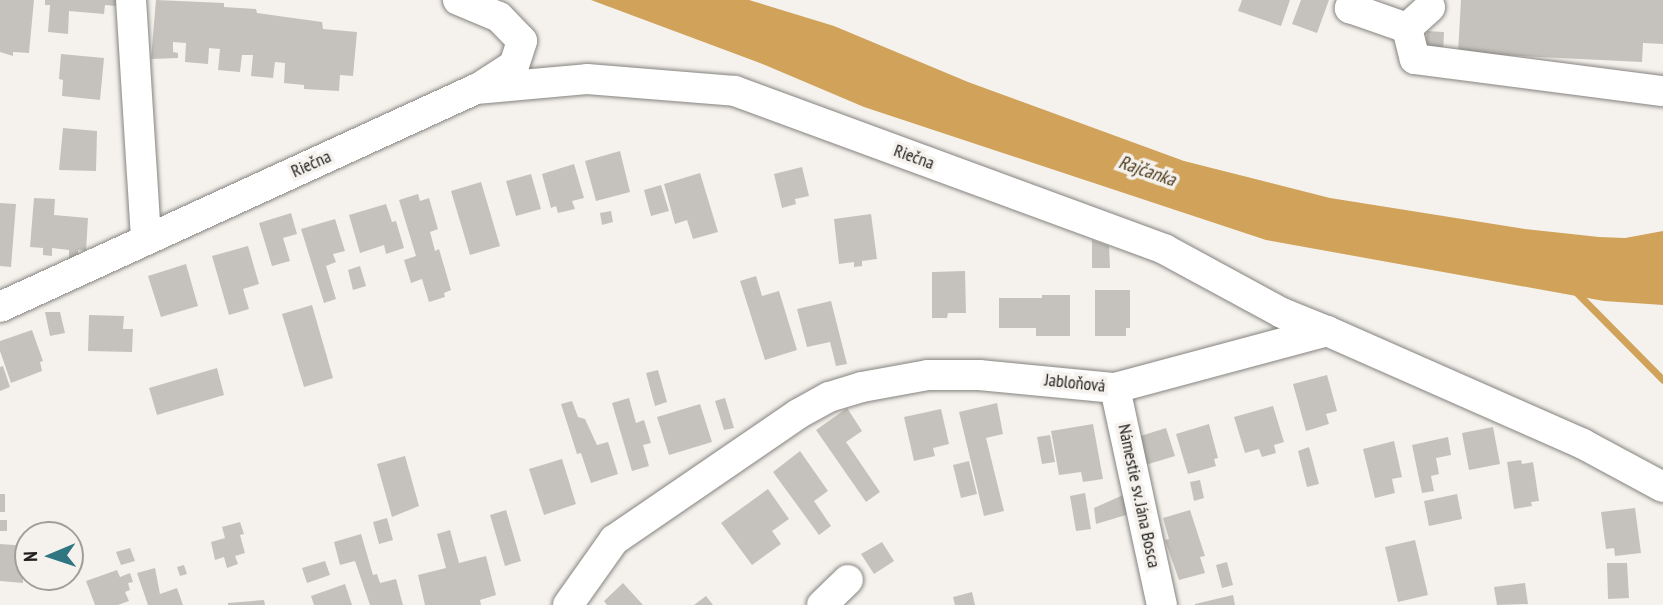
<!DOCTYPE html>
<html>
<head>
<meta charset="utf-8">
<style>
	body { margin:0 }
	#map { position:relative; width:1663px; height:605px; overflow:hidden; background:#f5f2ee; font-family:"PT Sans Narrow",sans-serif }
	div>[style] { position:absolute }
	.water>* { inset:0; background:#d0a25a }
	.stream>* { height:7px; margin:-3.5px; padding:0 3.5px; transform-origin:3.5px; border-radius:3.5px; background:#d0a25a }
	.building>* { inset:0; background:#c5c2be }
	.roads { filter:drop-shadow(0 0 2px #85837f) drop-shadow(0 0 2px #85837f) }
	.minor>* { height:30px; margin:-15px; padding:0 15px; transform-origin:15px; border-radius:15px; background:#fff }
	span { translate:-50% -50%; white-space:nowrap; text-align:center; line-height:1.15; -webkit-text-stroke:7px #f5f2ee; paint-order:stroke }
	.street-label { font-size:18px; color:#21201e }
	.water-label { font-size:19px; color:#4c3919; font-style:italic }
	.north { position:absolute; left:14px; top:521px; width:70px; height:70px; box-sizing:border-box; background:#f5f2ee; border:2px solid #a09e9b; border-radius:50%; rotate:268deg; font-size:19px; font-weight:700; line-height:28px; text-align:center; color:#21201e }
	.north::after { content:''; display:block; margin:auto; width:24px; height:32px; background:#2f7582; clip-path:polygon(50% 0,100% 100%,50% 72%,0 100%) }
</style>
</head>
<body>
<div id="map">
	<div class="water">
		<div style="clip-path:polygon(591px 0,749px 0,834px 26px,968px 82px,1184px 161px,1330px 198px,1525px 229px,1599px 237px,1625px 238px,1663px 231px,1663px 305px,1604px 301px,1266px 240px,864px 107px,760px 63px)"></div>
	</div>
	<div class="stream">
		<div style="left:1575px;top:291px;width:125px;rotate:45.3deg"></div>
	</div>
	<div class="building">
		<div style="clip-path:polygon(0 0,34px 0,29px 53px,13px 52px,13px 56px,0 52px)"></div>
		<div style="clip-path:polygon(45px 0,127px 0,127px 7px,105px 5px,104px 14px,69px 11px,68px 34px,48px 32px,50px 5px,45px 5px)"></div>
		<div style="clip-path:polygon(156px 0,224px 3px,224px 7px,256px 9px,257px 13px,322px 22px,323px 29px,357px 32px,353px 76px,340px 75px,339px 91px,304px 89px,304px 85px,284px 83px,285px 63px,275px 62px,273px 78px,251px 76px,253px 55px,242px 55px,240px 72px,218px 70px,220px 49px,209px 48px,208px 64px,185px 62px,186px 43px,173px 42px,173px 52px,178px 53px,178px 58px,151px 59px)"></div>
		<div style="clip-path:polygon(1242px 0,1290px 0,1281px 26px,1238px 11px)"></div>
		<div style="clip-path:polygon(1301px 0,1329px 0,1317px 33px,1292px 24px)"></div>
		<div style="clip-path:polygon(1461px 0,1663px 0,1663px 44px,1643px 43px,1642px 62px,1458px 53px)"></div>
		<div style="clip-path:polygon(1427px 31px,1444px 32px,1443px 53px,1425px 52px)"></div>
		<div style="clip-path:polygon(61px 54px,104px 58px,100px 100px,62px 96px,63px 80px,59px 79px)"></div>
		<div style="clip-path:polygon(63px 128px,97px 131px,96px 171px,59px 170px)"></div>
		<div style="clip-path:polygon(620px 151px,630px 192px,596px 201px,585px 161px)"></div>
		<div style="clip-path:polygon(574px 164px,584px 198px,572px 201px,575px 209px,558px 213px,556px 206px,551px 208px,542px 174px)"></div>
		<div style="clip-path:polygon(802px 167px,809px 196px,795px 199px,796px 204px,782px 208px,774px 174px)"></div>
		<div style="clip-path:polygon(700px 173px,718px 232px,693px 239px,687px 220px,675px 224px,664px 184px)"></div>
		<div style="clip-path:polygon(531px 174px,541px 209px,516px 216px,506px 181px)"></div>
		<div style="clip-path:polygon(481px 182px,500px 246px,470px 255px,451px 191px)"></div>
		<div style="clip-path:polygon(661px 185px,669px 211px,651px 216px,644px 190px)"></div>
		<div style="clip-path:polygon(418px 194px,420px 201px,429px 198px,438px 229px,430px 232px,435px 251px,439px 249px,451px 290px,444px 293px,445px 297px,429px 302px,422px 279px,411px 283px,404px 260px,416px 256px,399px 200px)"></div>
		<div style="clip-path:polygon(34px 198px,55px 199px,54px 215px,88px 218px,86px 251px,78px 250px,78px 260px,69px 260px,69px 250px,52px 248px,52px 256px,43px 255px,43px 248px,30px 247px)"></div>
		<div style="clip-path:polygon(0 203px,16px 204px,11px 267px,0 266px)"></div>
		<div style="clip-path:polygon(386px 204px,392px 222px,396px 221px,404px 248px,386px 254px,384px 245px,360px 253px,349px 215px)"></div>
		<div style="clip-path:polygon(611px 211px,613px 222px,602px 225px,600px 213px)"></div>
		<div style="clip-path:polygon(291px 213px,297px 234px,283px 238px,290px 261px,272px 266px,259px 223px)"></div>
		<div style="clip-path:polygon(871px 214px,877px 259px,862px 261px,862px 266px,854px 267px,854px 262px,839px 264px,834px 219px)"></div>
		<div style="clip-path:polygon(335px 219px,345px 251px,333px 254px,336px 262px,326px 266px,336px 299px,324px 303px,301px 229px)"></div>
		<div style="clip-path:polygon(1092px 240px,1109px 246px,1110px 268px,1092px 268px)"></div>
		<div style="clip-path:polygon(248px 246px,259px 284px,243px 289px,249px 309px,229px 315px,212px 256px)"></div>
		<div style="clip-path:polygon(186px 264px,198px 306px,161px 317px,148px 276px)"></div>
		<div style="clip-path:polygon(360px 266px,366px 286px,353px 290px,348px 270px)"></div>
		<div style="clip-path:polygon(965px 271px,966px 313px,948px 313px,947px 318px,932px 318px,932px 272px)"></div>
		<div style="clip-path:polygon(756px 276px,762px 296px,779px 291px,797px 350px,765px 360px,740px 281px)"></div>
		<div style="clip-path:polygon(1095px 290px,1130px 290px,1130px 328px,1126px 328px,1126px 336px,1095px 336px)"></div>
		<div style="clip-path:polygon(1042px 295px,1070px 295px,1070px 336px,1036px 336px,1036px 328px,999px 328px,999px 298px,1042px 298px)"></div>
		<div style="clip-path:polygon(831px 301px,847px 364px,836px 366px,830px 342px,807px 347px,797px 309px)"></div>
		<div style="clip-path:polygon(312px 305px,333px 378px,304px 387px,282px 314px)"></div>
		<div style="clip-path:polygon(45px 312px,60px 312px,65px 333px,50px 336px)"></div>
		<div style="clip-path:polygon(89px 315px,124px 316px,123px 329px,133px 329px,132px 352px,88px 351px)"></div>
		<div style="clip-path:polygon(32px 330px,43px 361px,40px 362px,42px 371px,11px 383px,0 351px,0 341px)"></div>
		<div style="clip-path:polygon(3px 366px,10px 387px,0 391px,0 367px)"></div>
		<div style="clip-path:polygon(217px 368px,224px 395px,157px 415px,149px 388px)"></div>
		<div style="clip-path:polygon(658px 370px,667px 402px,655px 406px,646px 373px)"></div>
		<div style="clip-path:polygon(1327px 375px,1337px 411px,1326px 414px,1329px 424px,1306px 431px,1293px 384px)"></div>
		<div style="clip-path:polygon(629px 398px,636px 423px,644px 420px,651px 443px,643px 445px,649px 466px,632px 471px,612px 403px)"></div>
		<div style="clip-path:polygon(725px 398px,734px 428px,724px 430px,715px 401px)"></div>
		<div style="clip-path:polygon(572px 401px,578px 417px,585px 419px,597px 445px,608px 442px,618px 474px,591px 483px,581px 453px,577px 454px,561px 404px)"></div>
		<div style="clip-path:polygon(997px 403px,1003px 434px,986px 438px,1004px 511px,984px 516px,959px 412px)"></div>
		<div style="clip-path:polygon(700px 404px,712px 442px,669px 455px,657px 417px)"></div>
		<div style="clip-path:polygon(1273px 406px,1284px 442px,1274px 445px,1276px 453px,1262px 457px,1259px 449px,1245px 453px,1234px 417px)"></div>
		<div style="clip-path:polygon(847px 408px,862px 431px,846px 442px,880px 492px,866px 502px,816px 430px)"></div>
		<div style="clip-path:polygon(941px 409px,949px 444px,933px 448px,935px 456px,914px 461px,904px 417px)"></div>
		<div style="clip-path:polygon(1093px 424px,1103px 479px,1083px 482px,1081px 472px,1059px 475px,1051px 431px)"></div>
		<div style="clip-path:polygon(1209px 424px,1218px 458px,1214px 459px,1216px 466px,1188px 474px,1176px 434px)"></div>
		<div style="clip-path:polygon(1493px 427px,1500px 464px,1469px 470px,1462px 433px)"></div>
		<div style="clip-path:polygon(1166px 428px,1175px 456px,1142px 466px,1134px 438px)"></div>
		<div style="clip-path:polygon(1050px 435px,1055px 462px,1042px 464px,1037px 437px)"></div>
		<div style="clip-path:polygon(1448px 437px,1451px 455px,1436px 458px,1439px 474px,1431px 476px,1434px 491px,1422px 493px,1412px 445px)"></div>
		<div style="clip-path:polygon(1394px 441px,1402px 477px,1392px 479px,1395px 493px,1375px 498px,1363px 449px)"></div>
		<div style="clip-path:polygon(1309px 447px,1319px 484px,1307px 487px,1298px 451px)"></div>
		<div style="clip-path:polygon(800px 451px,828px 491px,814px 501px,831px 526px,819px 535px,773px 472px)"></div>
		<div style="clip-path:polygon(405px 456px,419px 506px,392px 517px,377px 464px)"></div>
		<div style="clip-path:polygon(562px 459px,576px 504px,544px 515px,529px 469px)"></div>
		<div style="clip-path:polygon(1521px 460px,1522px 464px,1533px 462px,1539px 501px,1531px 502px,1532px 506px,1514px 509px,1507px 462px)"></div>
		<div style="clip-path:polygon(969px 461px,977px 494px,961px 498px,953px 465px)"></div>
		<div style="clip-path:polygon(1200px 480px,1204px 498px,1194px 501px,1190px 482px)"></div>
		<div style="clip-path:polygon(768px 489px,789px 519px,772px 531px,781px 544px,752px 565px,721px 523px)"></div>
		<div style="clip-path:polygon(1132px 491px,1136px 512px,1096px 524px,1094px 508px)"></div>
		<div style="clip-path:polygon(1085px 493px,1091px 529px,1076px 531px,1070px 496px)"></div>
		<div style="clip-path:polygon(0 494px,5px 494px,5px 512px,0 512px)"></div>
		<div style="clip-path:polygon(1457px 494px,1462px 519px,1429px 526px,1424px 501px)"></div>
		<div style="clip-path:polygon(1635px 508px,1641px 553px,1615px 556px,1614px 548px,1606px 549px,1601px 512px)"></div>
		<div style="clip-path:polygon(506px 510px,521px 561px,505px 566px,490px 515px)"></div>
		<div style="clip-path:polygon(1190px 510px,1205px 556px,1200px 557px,1205px 573px,1179px 580px,1165px 540px,1169px 539px,1163px 518px)"></div>
		<div style="clip-path:polygon(387px 518px,393px 540px,379px 544px,373px 522px)"></div>
		<div style="clip-path:polygon(0 520px,7px 520px,7px 531px,0 531px)"></div>
		<div style="clip-path:polygon(240px 522px,244px 534px,240px 535px,245px 553px,235px 556px,238px 564px,227px 568px,224px 557px,215px 560px,211px 542px,225px 538px,222px 527px)"></div>
		<div style="clip-path:polygon(450px 530px,459px 563px,486px 556px,496px 595px,480px 600px,481px 605px,425px 605px,418px 575px,446px 568px,437px 534px)"></div>
		<div style="clip-path:polygon(361px 534px,373px 575px,377px 574px,380px 583px,396px 579px,403px 605px,370px 605px,355px 561px,340px 565px,334px 542px)"></div>
		<div style="clip-path:polygon(1415px 540px,1428px 595px,1398px 602px,1385px 547px)"></div>
		<div style="clip-path:polygon(882px 542px,894px 561px,874px 574px,861px 554px)"></div>
		<div style="clip-path:polygon(0 544px,28px 546px,28px 575px,23px 574px,23px 583px,0 581px)"></div>
		<div style="clip-path:polygon(130px 548px,135px 561px,121px 565px,116px 552px)"></div>
		<div style="clip-path:polygon(325px 561px,330px 575px,307px 583px,302px 568px)"></div>
		<div style="clip-path:polygon(1227px 562px,1233px 585px,1222px 588px,1216px 565px)"></div>
		<div style="clip-path:polygon(1607px 563px,1627px 563px,1629px 598px,1608px 599px)"></div>
		<div style="clip-path:polygon(184px 565px,187px 574px,180px 576px,177px 567px)"></div>
		<div style="clip-path:polygon(155px 568px,160px 594px,177px 588px,183px 605px,148px 605px,137px 573px)"></div>
		<div style="clip-path:polygon(117px 570px,120px 577px,130px 573px,133px 582px,128px 583px,130px 590px,125px 592px,129px 601px,118px 605px,95px 605px,86px 581px)"></div>
		<div style="clip-path:polygon(623px 583px,643px 605px,607px 605px,604px 601px)"></div>
		<div style="clip-path:polygon(1525px 583px,1528px 604px,1497px 605px,1494px 587px)"></div>
		<div style="clip-path:polygon(345px 584px,352px 605px,314px 605px,311px 596px)"></div>
		<div style="clip-path:polygon(972px 592px,975px 605px,955px 605px,953px 597px)"></div>
		<div style="clip-path:polygon(1233px 595px,1235px 605px,1195px 605px,1195px 604px)"></div>
		<div style="clip-path:polygon(706px 596px,713px 605px,694px 605px)"></div>
		<div style="clip-path:polygon(264px 600px,265px 605px,228px 605px,228px 603px)"></div>
	</div>
	<div class="roads">
		<div class="minor">
			<div style="left:131px;top:0;width:239px;rotate:86.4deg"></div>
			<div style="left:458px;top:0;width:44px;rotate:22.5deg"></div>
			<div style="left:499px;top:17px;width:33px;rotate:46deg"></div>
			<div style="left:522px;top:41px;width:25px;rotate:108deg"></div>
			<div style="left:514px;top:65px;width:40px;rotate:147.1deg"></div>
			<div style="left:1353px;top:0;width:9px;rotate:111deg"></div>
			<div style="left:1350px;top:8px;width:60px;rotate:19.3deg"></div>
			<div style="left:1407px;top:28px;width:31px;rotate:-42deg"></div>
			<div style="left:1407px;top:28px;width:32px;rotate:76deg"></div>
			<div style="left:1415px;top:59px;width:250px;rotate:7.4deg"></div>
			<div style="left:0;top:307px;width:524px;rotate:-24.61deg"></div>
			<div style="left:476px;top:89px;width:111px;rotate:-5.1deg"></div>
			<div style="left:587px;top:79px;width:148px;rotate:4.6deg"></div>
			<div style="left:735px;top:91px;width:457px;rotate:20.2deg"></div>
			<div style="left:1164px;top:249px;width:134px;rotate:28.5deg"></div>
			<div style="left:1282px;top:313px;width:48px;rotate:21.8deg"></div>
			<div style="left:1115px;top:388px;width:222px;rotate:77.8deg"></div>
			<div style="left:568px;top:605px;width:80px;rotate:-54.7deg"></div>
			<div style="left:614px;top:540px;width:223px;rotate:-34.4deg"></div>
			<div style="left:798px;top:414px;width:35px;rotate:-29deg"></div>
			<div style="left:829px;top:397px;width:34px;rotate:-17deg"></div>
			<div style="left:862px;top:387px;width:67px;rotate:-10.3deg"></div>
			<div style="left:928px;top:375px;width:51px"></div>
			<div style="left:979px;top:375px;width:137px;rotate:5.5deg"></div>
			<div style="left:1115px;top:388px;width:220px;rotate:-15deg"></div>
			<div style="left:1327px;top:331px;width:280px;rotate:23.8deg"></div>
			<div style="left:1583px;top:444px;width:91px;rotate:28.3deg"></div>
			<div style="left:822px;top:605px;width:36px;rotate:-44deg"></div>
		</div>
	</div>
	<div class="street-label">
		<span style="left:914px;top:157px;rotate:20deg">Riečna</span>
		<span style="left:311px;top:164px;rotate:-24deg">Riečna</span>
		<span style="left:1075px;top:383px;rotate:6deg">Jabloňová</span>
		<span style="left:1139px;top:496px;rotate:78deg">Námestie sv. Jána Bosca</span>
	</div>
	<div class="water-label">
		<span style="left:1147px;top:171px;rotate:19deg">Rajčanka</span>
	</div>
	<div class="north">N</div>
</div>
</body>
</html>
